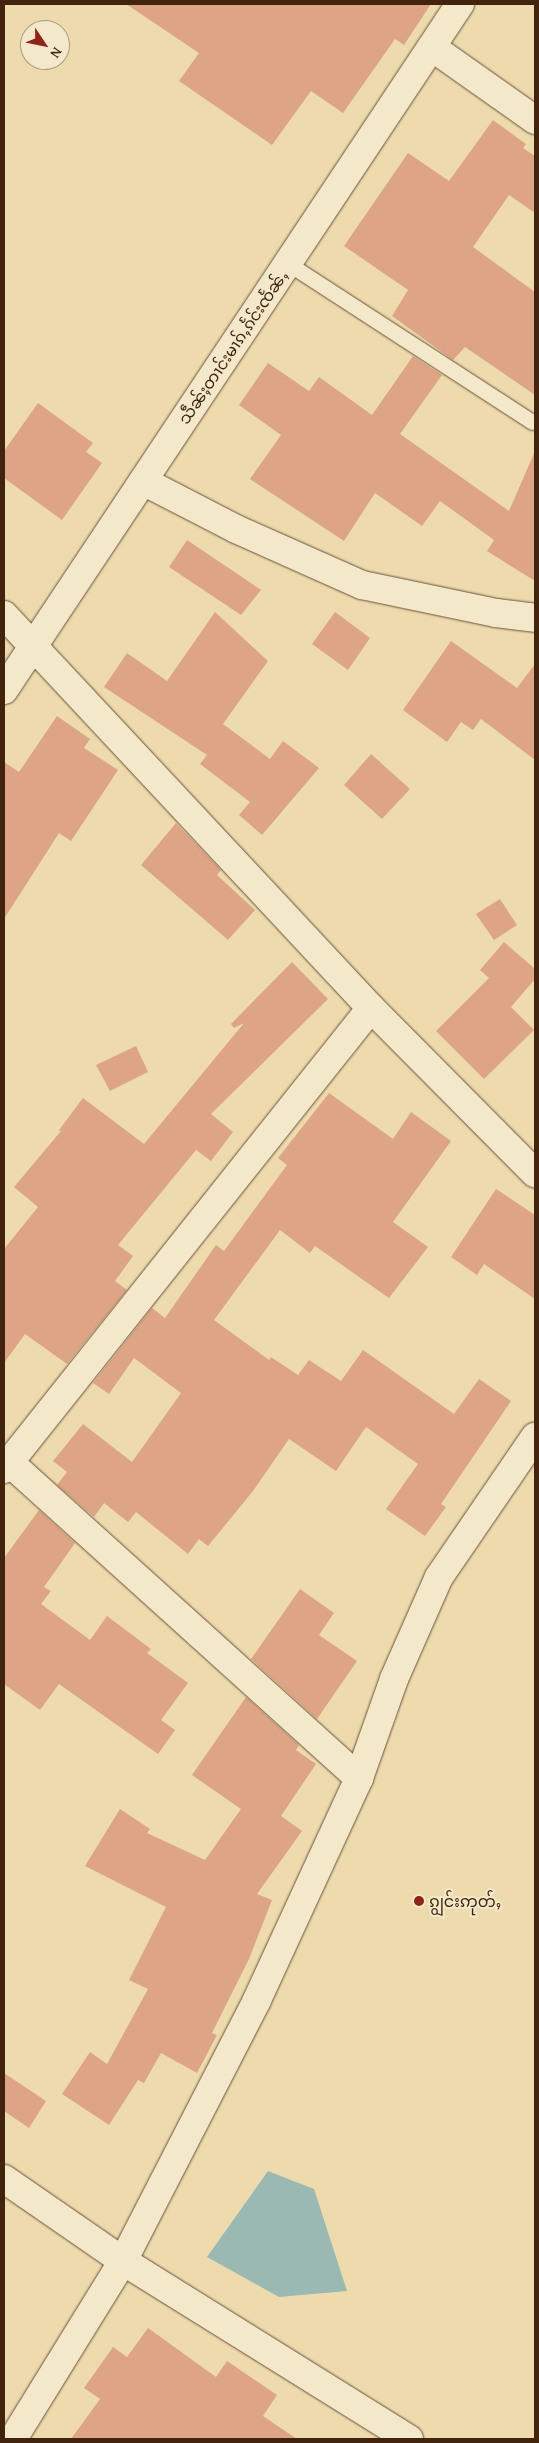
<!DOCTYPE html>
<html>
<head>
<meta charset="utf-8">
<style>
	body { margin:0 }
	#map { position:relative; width:539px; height:2443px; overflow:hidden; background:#eddbae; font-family:"Gentium Book Plus","Noto Sans Myanmar",serif }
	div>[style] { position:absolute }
	.water>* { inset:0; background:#9bb9b3 }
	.building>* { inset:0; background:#dea486 }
	.roads { filter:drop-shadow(0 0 1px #6d5136) drop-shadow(0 0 1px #6d5136) }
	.lane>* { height:15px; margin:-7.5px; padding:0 7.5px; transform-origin:7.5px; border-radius:7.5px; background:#f3e8ca }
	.street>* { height:28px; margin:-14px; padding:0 14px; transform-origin:14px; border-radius:14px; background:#f3e8ca }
	.dots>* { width:14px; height:14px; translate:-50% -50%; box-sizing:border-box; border:2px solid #f3e8ca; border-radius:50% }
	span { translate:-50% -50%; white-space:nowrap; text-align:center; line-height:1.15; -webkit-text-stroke:4px #f3e8ca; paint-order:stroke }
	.street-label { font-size:16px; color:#42230e }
	.poi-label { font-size:16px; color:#42230e }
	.left { translate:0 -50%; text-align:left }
	.frame { position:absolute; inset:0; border:5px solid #42230e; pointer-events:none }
	.north { position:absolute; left:20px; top:20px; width:50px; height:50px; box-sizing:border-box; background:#f3e8ca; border:1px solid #ac997f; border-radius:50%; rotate:124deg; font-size:14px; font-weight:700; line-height:20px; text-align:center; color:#42230e }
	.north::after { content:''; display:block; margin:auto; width:18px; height:22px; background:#8f2418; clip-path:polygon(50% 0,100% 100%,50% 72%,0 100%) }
</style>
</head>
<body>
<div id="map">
	<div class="water">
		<div style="clip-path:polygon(268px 2171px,314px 2189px,347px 2291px,279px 2297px,207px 2257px)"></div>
	</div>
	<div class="building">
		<div style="clip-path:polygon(126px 4px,431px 4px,404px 45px,395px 39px,343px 113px,311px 91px,272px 145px,179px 81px,199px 53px)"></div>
		<div style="clip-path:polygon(493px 120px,526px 144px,523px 148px,535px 156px,535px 213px,509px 195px,473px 247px,535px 292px,535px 395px,465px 347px,453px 360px,392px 316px,408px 290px,344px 246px,408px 153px,449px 181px)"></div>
		<div style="clip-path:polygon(413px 356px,442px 375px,400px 434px,509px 511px,535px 451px,535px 581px,487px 551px,494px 540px,440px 501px,422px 526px,375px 493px,344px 541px,250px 479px,281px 435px,239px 405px,268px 363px,309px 391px,319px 377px,372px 415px)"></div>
		<div style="clip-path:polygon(38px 403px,93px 443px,86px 452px,102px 463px,62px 520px,4px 478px,4px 451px)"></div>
		<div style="clip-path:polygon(187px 540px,261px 590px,241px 615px,169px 567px)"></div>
		<div style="clip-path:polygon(215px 612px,268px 661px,223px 724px,270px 759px,283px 741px,319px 768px,262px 835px,239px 815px,250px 802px,200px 764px,207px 755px,104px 687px,127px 653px,167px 681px)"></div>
		<div style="clip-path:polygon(335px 612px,370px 638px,348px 670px,312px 644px)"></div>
		<div style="clip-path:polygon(451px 641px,517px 688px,535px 664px,535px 760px,481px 719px,473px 730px,461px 722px,447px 742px,403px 710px)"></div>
		<div style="clip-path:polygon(57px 716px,90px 739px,84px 748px,118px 770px,71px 841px,59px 833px,4px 919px,4px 762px,19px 772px)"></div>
		<div style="clip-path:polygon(371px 754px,410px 789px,382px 819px,344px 785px)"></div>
		<div style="clip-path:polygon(176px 823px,221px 870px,217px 875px,255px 910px,228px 940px,141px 865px)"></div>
		<div style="clip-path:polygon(500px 899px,517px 925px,494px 940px,476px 914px)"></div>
		<div style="clip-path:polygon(504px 942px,535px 969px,535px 979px,511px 1007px,534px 1030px,484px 1079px,436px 1031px,489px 978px,480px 970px)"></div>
		<div style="clip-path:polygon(292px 962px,328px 999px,211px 1114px,233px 1132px,211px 1161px,196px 1150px,118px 1245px,133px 1256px,115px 1281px,127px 1290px,67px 1364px,25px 1334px,4px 1363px,4px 1249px,38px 1207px,14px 1187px,61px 1131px,59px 1130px,83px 1098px,144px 1144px,244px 1023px,234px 1028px,231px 1024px)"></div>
		<div style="clip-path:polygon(136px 1046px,148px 1072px,110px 1091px,96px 1065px)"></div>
		<div style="clip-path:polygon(329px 1093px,393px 1139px,411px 1112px,451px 1141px,393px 1222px,428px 1247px,389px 1298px,315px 1246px,310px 1253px,280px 1230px,214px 1320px,269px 1360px,271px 1357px,298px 1375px,309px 1360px,341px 1381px,363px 1350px,454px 1414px,479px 1379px,511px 1401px,441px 1504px,446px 1507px,425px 1536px,386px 1509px,418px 1464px,366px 1427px,336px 1471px,289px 1439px,253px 1491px,208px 1546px,199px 1539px,188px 1554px,136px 1512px,128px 1522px,104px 1503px,94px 1517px,57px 1485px,67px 1472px,53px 1461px,83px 1424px,132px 1462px,181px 1393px,134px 1358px,109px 1394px,93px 1383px,152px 1308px,165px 1318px,216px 1245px,224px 1251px,287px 1165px,278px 1158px)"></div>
		<div style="clip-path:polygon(496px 1189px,535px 1215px,535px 1299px,484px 1264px,477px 1275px,451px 1257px)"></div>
		<div style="clip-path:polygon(39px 1510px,75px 1543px,44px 1587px,51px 1591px,41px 1604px,90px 1640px,107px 1616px,151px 1649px,147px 1653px,188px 1683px,161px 1720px,175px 1730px,158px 1754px,59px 1684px,40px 1710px,4px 1684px,4px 1558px)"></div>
		<div style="clip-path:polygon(300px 1589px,334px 1613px,319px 1635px,357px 1661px,317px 1719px,251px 1659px)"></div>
		<div style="clip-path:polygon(246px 1697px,299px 1745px,296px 1750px,316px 1764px,281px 1816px,302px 1831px,257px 1894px,272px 1900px,249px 1959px,212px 2033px,217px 2035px,197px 2073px,161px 2053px,144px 2083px,138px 2080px,109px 2125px,62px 2094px,90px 2052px,107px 2064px,148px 1989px,129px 1980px,166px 1907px,85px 1866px,120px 1809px,150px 1829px,147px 1833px,205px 1860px,241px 1809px,192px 1775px)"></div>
		<div style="clip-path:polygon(4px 2073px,46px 2101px,29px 2128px,4px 2111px)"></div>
		<div style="clip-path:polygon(148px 2328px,216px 2377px,227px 2361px,277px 2395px,263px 2416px,297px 2439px,71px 2439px,100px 2399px,84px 2388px,113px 2347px,127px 2357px)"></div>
	</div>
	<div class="roads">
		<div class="lane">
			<div style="left:289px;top:264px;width:290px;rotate:33deg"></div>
		</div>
		<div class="street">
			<div style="left:433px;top:48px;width:125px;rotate:35.2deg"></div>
			<div style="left:143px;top:481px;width:105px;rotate:27.3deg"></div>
			<div style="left:236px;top:529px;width:138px;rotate:24deg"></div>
			<div style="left:362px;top:585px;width:137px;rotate:11.8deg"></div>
			<div style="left:496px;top:613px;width:39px;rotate:7deg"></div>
			<div style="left:4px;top:615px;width:538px;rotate:46.96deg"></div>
			<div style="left:371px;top:1008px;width:233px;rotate:45.2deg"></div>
			<div style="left:4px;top:690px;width:824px;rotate:-56.39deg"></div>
			<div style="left:9px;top:1462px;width:472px;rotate:42.1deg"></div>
			<div style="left:4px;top:1469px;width:589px;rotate:-51.48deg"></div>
			<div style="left:4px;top:2179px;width:145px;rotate:34.6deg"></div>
			<div style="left:123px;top:2261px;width:337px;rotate:31.9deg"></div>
			<div style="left:13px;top:2439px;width:209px;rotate:-58.3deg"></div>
			<div style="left:123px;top:2261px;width:293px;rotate:-62.8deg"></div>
			<div style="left:257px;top:2000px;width:244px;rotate:-65.3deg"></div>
			<div style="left:359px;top:1778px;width:105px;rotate:-70.5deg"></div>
			<div style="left:394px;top:1679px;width:111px;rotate:-66.2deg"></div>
			<div style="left:439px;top:1577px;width:170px;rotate:-55.6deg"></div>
		</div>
	</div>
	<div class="dots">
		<div style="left:419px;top:1901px;background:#8f2418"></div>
	</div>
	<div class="street-label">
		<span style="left:233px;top:347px;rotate:-56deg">သဵၼ်ႈတၢင်းမၢၵ်ႇၵႅင်းၸႅၼ်ႇ</span>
	</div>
	<div class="poi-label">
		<span class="left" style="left:429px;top:1901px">ၵျွင်းဢုတ်ႇ</span>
	</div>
	<div class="frame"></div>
	<div class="north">N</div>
</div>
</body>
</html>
